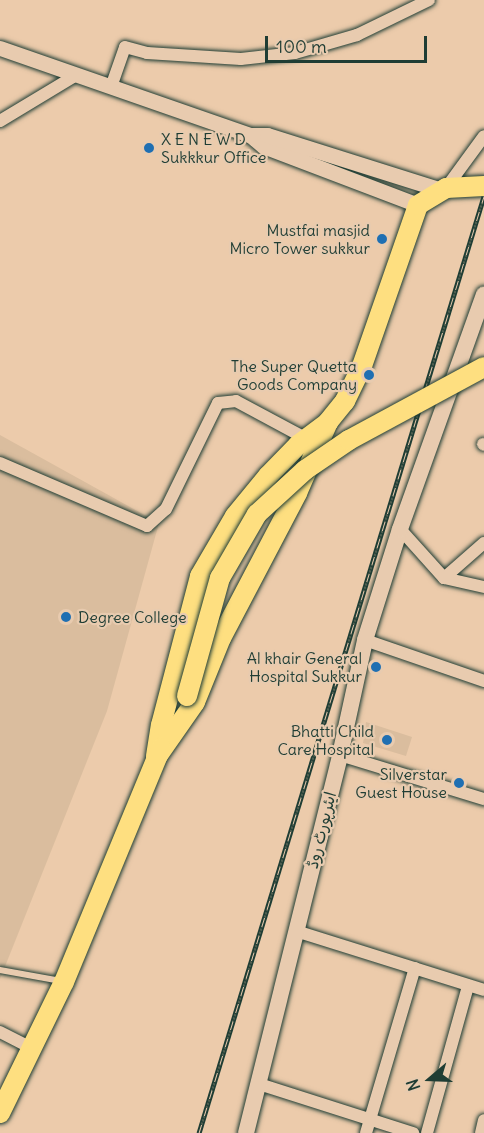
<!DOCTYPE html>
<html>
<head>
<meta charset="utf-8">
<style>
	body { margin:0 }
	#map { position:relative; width:484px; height:1133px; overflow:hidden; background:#eccbab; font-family:Delius,"Playpen Sans Arabic",sans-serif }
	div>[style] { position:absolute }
	.built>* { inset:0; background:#dabd9e }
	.roads { filter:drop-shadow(0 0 2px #1f3d34) drop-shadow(0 0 2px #1f3d34) }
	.service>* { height:6px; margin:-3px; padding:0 3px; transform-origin:3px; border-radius:3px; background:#e8cbaf }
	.minor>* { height:12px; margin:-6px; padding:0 6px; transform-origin:6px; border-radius:6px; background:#e8cbaf }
	.tertiary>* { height:15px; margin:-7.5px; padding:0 7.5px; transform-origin:7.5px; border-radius:7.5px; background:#e8cbaf }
	.secondary>* { height:16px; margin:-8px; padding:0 8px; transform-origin:8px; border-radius:8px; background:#e8cbaf }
	.primary>* { height:20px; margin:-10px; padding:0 10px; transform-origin:10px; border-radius:10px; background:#fedf80 }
	.rail>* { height:5px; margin-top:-2.5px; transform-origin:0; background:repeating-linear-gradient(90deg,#e8cbaf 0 9px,#1f3d34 0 18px); box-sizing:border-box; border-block:2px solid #1f3d34 }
	.bridges { filter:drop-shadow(0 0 2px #1f3d34) drop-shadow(0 0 2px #1f3d34) }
	.primary-bridge>* { height:20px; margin:-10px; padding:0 10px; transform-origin:10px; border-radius:10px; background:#fedf80 }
	.dots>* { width:16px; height:16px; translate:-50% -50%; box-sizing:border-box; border:3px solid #e8cbaf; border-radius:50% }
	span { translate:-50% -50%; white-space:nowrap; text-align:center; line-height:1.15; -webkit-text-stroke:4.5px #e8cbaf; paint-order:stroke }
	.poi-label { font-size:16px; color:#1f3d34 }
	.left { translate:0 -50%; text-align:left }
	.right { translate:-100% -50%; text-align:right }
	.street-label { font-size:16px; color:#1f3d34 }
	.north { position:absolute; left:400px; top:1049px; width:60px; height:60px; -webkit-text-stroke:4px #e8cbaf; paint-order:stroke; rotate:251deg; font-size:16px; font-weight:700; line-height:24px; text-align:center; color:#1f3d34 }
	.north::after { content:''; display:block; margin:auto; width:21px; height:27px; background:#1f3d34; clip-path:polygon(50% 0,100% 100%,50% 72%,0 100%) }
	.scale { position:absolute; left:265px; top:36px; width:162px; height:27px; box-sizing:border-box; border:3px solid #1f3d34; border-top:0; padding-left:8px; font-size:18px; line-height:21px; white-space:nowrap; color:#1f3d34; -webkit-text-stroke:4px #e8cbaf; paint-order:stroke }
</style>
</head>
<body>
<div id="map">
	<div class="built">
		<div style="clip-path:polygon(0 435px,159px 523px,107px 711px,0 979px)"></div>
		<div style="clip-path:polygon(366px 722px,412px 737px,406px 756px,363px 743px)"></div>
	</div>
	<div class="roads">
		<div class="service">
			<div style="left:0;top:970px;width:62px;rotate:10.2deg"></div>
		</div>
		<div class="minor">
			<div style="left:111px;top:87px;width:42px;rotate:-70.7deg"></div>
			<div style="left:125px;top:47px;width:23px;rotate:15deg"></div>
			<div style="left:147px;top:53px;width:94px;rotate:3.7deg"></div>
			<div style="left:241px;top:59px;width:54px;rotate:-6.3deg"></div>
			<div style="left:295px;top:53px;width:65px;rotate:-16.2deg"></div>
			<div style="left:357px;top:35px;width:80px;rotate:-25.9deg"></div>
			<div style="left:0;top:121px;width:85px;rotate:-31.1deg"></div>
			<div style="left:446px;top:188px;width:64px;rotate:-53.8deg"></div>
			<div style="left:483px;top:444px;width:1px;rotate:45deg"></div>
			<div style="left:0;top:463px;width:160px;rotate:23.2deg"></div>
			<div style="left:147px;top:526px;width:25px;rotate:-42deg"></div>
			<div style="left:166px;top:509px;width:118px;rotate:-63.9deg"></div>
			<div style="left:218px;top:403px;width:18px;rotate:-6deg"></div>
			<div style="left:236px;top:401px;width:78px;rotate:28.2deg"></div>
			<div style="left:400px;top:529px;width:66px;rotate:48.1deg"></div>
			<div style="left:444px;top:578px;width:41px;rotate:12.7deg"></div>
			<div style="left:444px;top:578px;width:53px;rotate:-41.2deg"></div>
			<div style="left:365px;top:640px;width:126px;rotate:19deg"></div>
			<div style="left:340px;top:755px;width:151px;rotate:17deg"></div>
			<div style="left:296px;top:931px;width:197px;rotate:17.4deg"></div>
			<div style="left:0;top:1032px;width:36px;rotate:27deg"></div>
			<div style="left:259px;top:1084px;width:162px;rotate:17.7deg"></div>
			<div style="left:366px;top:1133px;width:172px;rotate:-73.5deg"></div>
			<div style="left:427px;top:1133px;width:153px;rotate:-74.4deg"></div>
			<div style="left:481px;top:1133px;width:13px;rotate:-77deg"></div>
		</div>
		<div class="tertiary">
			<div style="left:0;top:48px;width:265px;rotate:19.2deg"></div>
			<div style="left:250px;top:135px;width:17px;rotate:40deg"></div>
			<div style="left:263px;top:146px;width:166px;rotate:20.8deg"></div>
			<div style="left:250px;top:135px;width:17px"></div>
			<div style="left:267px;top:135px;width:182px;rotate:17.5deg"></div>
		</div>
		<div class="secondary">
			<div style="left:246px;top:1133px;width:390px;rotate:-76deg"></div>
			<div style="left:340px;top:755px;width:118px;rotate:-77.7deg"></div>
			<div style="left:365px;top:640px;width:116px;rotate:-72.5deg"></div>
			<div style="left:400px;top:529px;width:249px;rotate:-70.3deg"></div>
		</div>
		<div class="primary">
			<div style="left:156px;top:756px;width:31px;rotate:-81deg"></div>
			<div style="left:161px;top:725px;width:154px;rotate:-75.3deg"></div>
			<div style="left:200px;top:576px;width:69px;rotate:-59.7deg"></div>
			<div style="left:235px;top:516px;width:52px;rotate:-50.5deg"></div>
			<div style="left:268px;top:476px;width:43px;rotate:-45.9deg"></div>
			<div style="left:298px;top:445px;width:38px;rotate:-37deg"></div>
			<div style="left:156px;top:758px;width:68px;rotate:-55.1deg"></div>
			<div style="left:195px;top:702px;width:69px;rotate:-67.9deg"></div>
			<div style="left:221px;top:638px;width:164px;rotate:-62.3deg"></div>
			<div style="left:297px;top:493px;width:77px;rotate:-66.4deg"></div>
			<div style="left:328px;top:422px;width:27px;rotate:-51deg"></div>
			<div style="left:345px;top:401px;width:39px;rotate:-64deg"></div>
			<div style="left:362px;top:366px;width:170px;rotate:-70.8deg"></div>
			<div style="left:418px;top:205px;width:33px;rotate:-31deg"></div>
			<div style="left:446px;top:188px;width:38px;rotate:-3deg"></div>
			<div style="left:0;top:1113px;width:146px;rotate:-64deg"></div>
			<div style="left:64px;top:982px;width:253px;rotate:-67.5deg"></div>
		</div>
	</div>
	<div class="rail">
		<div style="left:199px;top:1133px;width:979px;rotate:-73.08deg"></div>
	</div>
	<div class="bridges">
		<div class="primary-bridge">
			<div style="left:187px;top:696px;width:123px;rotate:-74.4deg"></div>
			<div style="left:220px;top:578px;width:74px;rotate:-60deg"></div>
			<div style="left:257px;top:514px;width:65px;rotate:-42.5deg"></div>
			<div style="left:305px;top:470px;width:53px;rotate:-34.3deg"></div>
			<div style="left:349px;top:440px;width:153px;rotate:-28.4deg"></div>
		</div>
	</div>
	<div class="dots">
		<div style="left:149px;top:148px;background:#1f6fb2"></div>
		<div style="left:382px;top:239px;background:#1f6fb2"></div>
		<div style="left:369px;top:375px;background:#1f6fb2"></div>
		<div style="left:66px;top:617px;background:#1f6fb2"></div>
		<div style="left:376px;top:667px;background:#1f6fb2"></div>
		<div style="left:387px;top:740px;background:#1f6fb2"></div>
		<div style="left:459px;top:783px;background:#1f6fb2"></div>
	</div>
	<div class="poi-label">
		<span class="left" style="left:161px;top:148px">X E N E W D<br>Sukkkur Office</span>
		<span class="right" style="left:370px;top:239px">Mustfai masjid<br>Micro Tower sukkur</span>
		<span class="right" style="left:357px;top:375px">The Super Quetta<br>Goods Company</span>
		<span class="left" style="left:78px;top:617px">Degree College</span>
		<span class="right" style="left:362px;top:667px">Al khair General<br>Hospital Sukkur</span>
		<span class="right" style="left:374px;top:740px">Bhatti Child<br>Care Hospital</span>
		<span class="right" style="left:447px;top:783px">Silverstar<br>Guest House</span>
	</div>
	<div class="street-label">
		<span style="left:321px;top:830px;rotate:-76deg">ایئرپورٹ روڈ</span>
	</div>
	<div class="north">N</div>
	<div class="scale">100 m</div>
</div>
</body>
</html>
